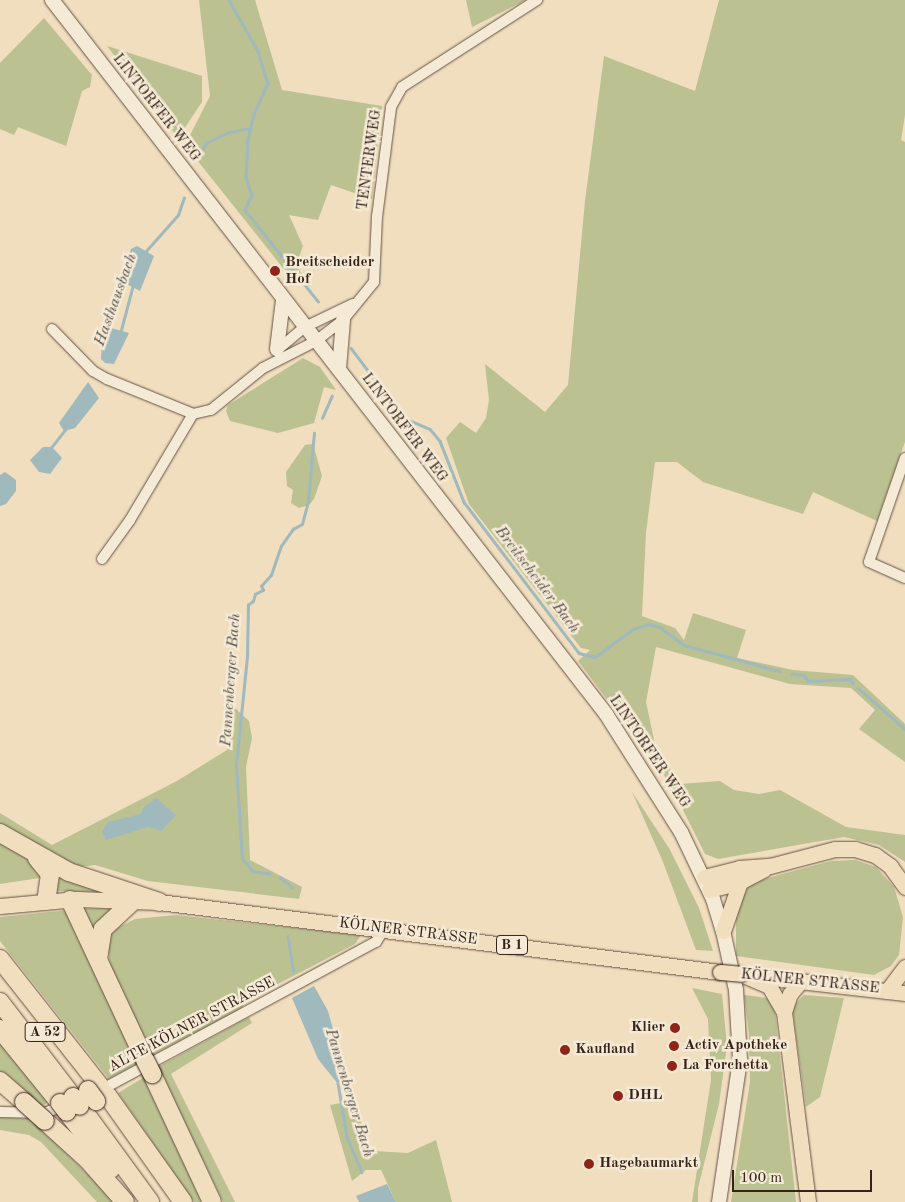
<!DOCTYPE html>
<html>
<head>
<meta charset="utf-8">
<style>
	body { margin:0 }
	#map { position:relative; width:905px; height:1202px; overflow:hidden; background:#f0debf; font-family:"Old Standard TT",serif }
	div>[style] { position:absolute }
	.green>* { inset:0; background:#bbc191 }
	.water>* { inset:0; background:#9fb9bd }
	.stream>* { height:2.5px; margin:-1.25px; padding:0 1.25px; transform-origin:1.25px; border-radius:1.25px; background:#9fb9bd }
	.roads { filter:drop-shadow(0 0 1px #655143) drop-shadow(0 0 1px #655143) }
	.minor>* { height:10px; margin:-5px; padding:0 5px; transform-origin:5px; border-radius:5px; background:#f5ead5 }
	.secondary>* { height:14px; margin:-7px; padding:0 7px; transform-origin:7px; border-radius:7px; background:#f5ead5 }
	.primary>* { height:15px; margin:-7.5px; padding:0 7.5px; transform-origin:7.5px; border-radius:7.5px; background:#f0debf }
	.motorway>* { height:18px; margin:-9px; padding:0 9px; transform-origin:9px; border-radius:9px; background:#f0debf }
	.bridges { filter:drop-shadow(0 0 1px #37221a) drop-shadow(0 0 1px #37221a) }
	.primary-bridge>* { height:15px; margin:-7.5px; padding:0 7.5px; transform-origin:7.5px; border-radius:7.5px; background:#f0debf }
	.motorway-bridge>* { height:18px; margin:-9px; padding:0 9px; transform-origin:9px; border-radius:9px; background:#f0debf }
	.dots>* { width:14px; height:14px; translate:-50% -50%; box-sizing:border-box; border:2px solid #f5ead5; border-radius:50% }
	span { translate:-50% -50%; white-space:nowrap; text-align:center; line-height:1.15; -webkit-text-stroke:5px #f5ead5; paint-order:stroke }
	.shield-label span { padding:1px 4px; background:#f5ead5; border:1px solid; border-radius:4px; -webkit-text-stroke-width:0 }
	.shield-label { font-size:14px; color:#37221a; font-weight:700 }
	.street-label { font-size:15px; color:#37221a }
	.poi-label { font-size:15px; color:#37221a; font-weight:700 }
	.left { translate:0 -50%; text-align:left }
	.right { translate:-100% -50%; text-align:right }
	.water-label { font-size:16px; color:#564f4b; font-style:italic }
	.scale { position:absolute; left:732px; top:1170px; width:140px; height:22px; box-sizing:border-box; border:2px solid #37221a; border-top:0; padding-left:6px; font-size:15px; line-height:18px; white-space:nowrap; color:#37221a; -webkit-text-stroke:4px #f5ead5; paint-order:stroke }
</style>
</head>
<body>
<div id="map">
	<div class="green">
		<div style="clip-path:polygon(199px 0,255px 0,282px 90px,382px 106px,372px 199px,331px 185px,318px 220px,289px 215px,303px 246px,296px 265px,311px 287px,283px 268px,185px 145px,210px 96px)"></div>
		<div style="clip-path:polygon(466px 0,526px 0,472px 27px)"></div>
		<div style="clip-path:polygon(719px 0,905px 0,905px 115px,901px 140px,905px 142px,905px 442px,877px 521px,813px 492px,803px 514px,703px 482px,677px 462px,655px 462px,646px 533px,642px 616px,675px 628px,684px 640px,693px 613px,746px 630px,737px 658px,793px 670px,853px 675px,905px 724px,905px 762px,859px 729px,875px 710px,851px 688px,790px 684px,656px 647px,646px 702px,656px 749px,680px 784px,720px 781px,734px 790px,759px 794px,780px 790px,846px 827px,905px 835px,905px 862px,879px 845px,844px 837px,718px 859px,705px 854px,669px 782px,578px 661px,590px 650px,581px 648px,469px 504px,446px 438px,460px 422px,476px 433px,486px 418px,489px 400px,485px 364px,545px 412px,568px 385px,585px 201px,604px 56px,695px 91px)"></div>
		<div style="clip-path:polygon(44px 18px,92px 75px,90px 87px,82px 91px,66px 146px,18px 127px,14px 135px,0 129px,0 63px)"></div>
		<div style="clip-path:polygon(107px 46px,202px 76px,202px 102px,178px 138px)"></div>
		<div style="clip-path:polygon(303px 358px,320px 367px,336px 390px,324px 387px,314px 423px,278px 433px,230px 421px,226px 411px,228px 405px)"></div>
		<div style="clip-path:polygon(313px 444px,322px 476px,314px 499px,309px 505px,299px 508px,291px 503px,293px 490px,287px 486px,286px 472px,305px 445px)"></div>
		<div style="clip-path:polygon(232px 705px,249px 721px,252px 738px,246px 767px,250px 860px,302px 887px,299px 899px,148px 881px,95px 865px,72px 868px,0 827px,0 813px,52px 845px,177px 781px,227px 750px)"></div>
		<div style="clip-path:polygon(632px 792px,669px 848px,699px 908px,713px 951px,696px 950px,663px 862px)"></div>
		<div style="clip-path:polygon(0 839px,34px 861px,46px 877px,0 884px)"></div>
		<div style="clip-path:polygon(855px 860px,876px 867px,894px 887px,903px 917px,899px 955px,891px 966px,874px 975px,736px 956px,736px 909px,742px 893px,756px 881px,831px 861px)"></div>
		<div style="clip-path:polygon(67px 875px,111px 892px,54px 891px,57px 880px)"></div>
		<div style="clip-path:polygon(118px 908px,97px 935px,77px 909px)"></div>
		<div style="clip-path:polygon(70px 910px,139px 1063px,109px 1079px,0 941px,0 917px)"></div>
		<div style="clip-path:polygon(176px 915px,361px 935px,355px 944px,241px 1003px,244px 1008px,153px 1055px,110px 970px,107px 933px,135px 919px)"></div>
		<div style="clip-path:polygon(692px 988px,722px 994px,727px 1046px,719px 1104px,698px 1188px,698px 1202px,692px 1202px,711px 1080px,708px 1019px)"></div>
		<div style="clip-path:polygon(744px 995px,767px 998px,775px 1011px,796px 1202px,731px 1202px,750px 1082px,749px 1034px)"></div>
		<div style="clip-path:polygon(804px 995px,844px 998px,820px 1097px,806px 1107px,792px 1007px)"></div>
		<div style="clip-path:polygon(249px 1017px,252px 1023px,171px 1074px,235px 1202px,223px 1202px,158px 1067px)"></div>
		<div style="clip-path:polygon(0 1040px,50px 1101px,42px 1106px,0 1074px)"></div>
		<div style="clip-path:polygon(146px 1076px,208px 1202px,194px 1202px,118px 1093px)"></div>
		<div style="clip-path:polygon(352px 1101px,373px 1151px,408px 1153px,436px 1140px,452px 1202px,396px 1202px,381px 1170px,366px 1170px,352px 1181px,330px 1105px)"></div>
		<div style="clip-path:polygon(0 1117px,32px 1119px,116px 1202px,97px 1202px,41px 1142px,29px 1135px,0 1130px)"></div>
	</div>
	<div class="water">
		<div style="clip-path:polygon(137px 246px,154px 256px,140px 291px,121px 281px,131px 249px)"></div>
		<div style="clip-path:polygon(111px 328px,129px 333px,114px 364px,105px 363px,101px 359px,102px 342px)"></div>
		<div style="clip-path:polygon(88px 382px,99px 398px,75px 428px,64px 431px,59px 423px)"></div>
		<div style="clip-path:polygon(43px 447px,52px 447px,62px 458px,50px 474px,39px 472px,30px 460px)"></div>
		<div style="clip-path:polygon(5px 472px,16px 480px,16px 491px,6px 504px,0 506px,0 475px)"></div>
		<div style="clip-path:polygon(156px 798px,176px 815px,161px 831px,148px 827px,106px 840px,102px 832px,108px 822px,141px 814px,143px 808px)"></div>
		<div style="clip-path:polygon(314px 986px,328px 1011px,336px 1040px,341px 1078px,338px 1084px,318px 1059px,292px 998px)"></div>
		<div style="clip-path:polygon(387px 1184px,396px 1202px,359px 1202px,356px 1196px)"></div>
	</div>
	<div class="stream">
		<div style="left:229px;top:0;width:59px;rotate:60.4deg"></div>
		<div style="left:258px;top:51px;width:34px;rotate:73deg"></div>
		<div style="left:268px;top:83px;width:34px;rotate:114deg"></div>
		<div style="left:254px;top:114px;width:27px;rotate:103deg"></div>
		<div style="left:248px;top:140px;width:37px;rotate:93deg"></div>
		<div style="left:246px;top:177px;width:19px;rotate:72deg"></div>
		<div style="left:252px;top:195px;width:17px;rotate:115deg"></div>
		<div style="left:245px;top:210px;width:117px;rotate:51.3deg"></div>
		<div style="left:197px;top:158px;width:17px;rotate:-59deg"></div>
		<div style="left:206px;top:143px;width:25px;rotate:-26deg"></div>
		<div style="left:229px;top:132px;width:22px;rotate:-10deg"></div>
		<div style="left:145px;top:252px;width:50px;rotate:-48.3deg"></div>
		<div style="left:178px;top:215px;width:18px;rotate:-71deg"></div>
		<div style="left:121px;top:330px;width:47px;rotate:-75.1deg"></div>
		<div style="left:351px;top:348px;width:88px;rotate:52.9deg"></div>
		<div style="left:404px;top:418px;width:28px;rotate:23deg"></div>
		<div style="left:430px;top:429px;width:16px;rotate:50deg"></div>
		<div style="left:440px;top:441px;width:66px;rotate:68.5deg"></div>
		<div style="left:464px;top:502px;width:190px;rotate:52.7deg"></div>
		<div style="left:579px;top:653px;width:16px;rotate:14deg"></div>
		<div style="left:595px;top:657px;width:47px;rotate:-36.4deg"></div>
		<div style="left:633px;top:629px;width:17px;rotate:-17deg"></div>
		<div style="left:649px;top:624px;width:11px;rotate:15deg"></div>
		<div style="left:660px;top:627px;width:30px;rotate:37deg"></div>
		<div style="left:684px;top:645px;width:99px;rotate:15.2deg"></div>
		<div style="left:322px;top:418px;width:24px;rotate:-66deg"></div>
		<div style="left:50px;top:449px;width:24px;rotate:-52deg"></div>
		<div style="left:792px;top:674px;width:12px;rotate:5deg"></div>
		<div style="left:804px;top:675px;width:7px;rotate:56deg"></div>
		<div style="left:808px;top:681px;width:42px;rotate:-2.7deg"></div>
		<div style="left:850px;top:679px;width:5px;rotate:53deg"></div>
		<div style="left:858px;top:688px;width:62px;rotate:41.1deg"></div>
		<div style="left:270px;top:874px;width:17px;rotate:-173deg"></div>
		<div style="left:253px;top:872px;width:17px;rotate:-130deg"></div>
		<div style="left:242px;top:859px;width:94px;rotate:-93.7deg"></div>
		<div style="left:236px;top:765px;width:110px;rotate:-84.2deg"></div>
		<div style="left:247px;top:656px;width:51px;rotate:-88.9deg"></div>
		<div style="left:248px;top:605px;width:6px;rotate:-39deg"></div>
		<div style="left:253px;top:601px;width:7px;rotate:-74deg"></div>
		<div style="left:255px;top:594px;width:9px;rotate:-27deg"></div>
		<div style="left:263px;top:590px;width:4px;rotate:-117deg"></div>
		<div style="left:261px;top:586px;width:15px;rotate:-48deg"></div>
		<div style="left:271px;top:575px;width:31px;rotate:-71deg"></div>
		<div style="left:281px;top:546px;width:21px;rotate:-55deg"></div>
		<div style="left:293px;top:529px;width:10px;rotate:-29deg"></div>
		<div style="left:302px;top:524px;width:24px;rotate:-75deg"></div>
		<div style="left:308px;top:501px;width:68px;rotate:-85deg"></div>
		<div style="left:280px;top:877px;width:16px;rotate:40deg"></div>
		<div style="left:288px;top:936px;width:36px;rotate:81deg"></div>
		<div style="left:338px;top:1083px;width:55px;rotate:80.5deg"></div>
		<div style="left:347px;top:1137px;width:38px;rotate:67deg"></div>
	</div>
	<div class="roads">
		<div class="minor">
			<div style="left:52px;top:329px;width:59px;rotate:45.7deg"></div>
			<div style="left:93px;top:371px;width:16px;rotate:30deg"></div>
			<div style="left:107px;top:379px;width:93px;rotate:22.1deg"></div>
			<div style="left:276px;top:351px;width:38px;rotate:-40deg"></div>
			<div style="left:305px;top:327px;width:53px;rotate:-25.6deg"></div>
			<div style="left:905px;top:458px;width:110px;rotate:109.1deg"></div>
			<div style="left:869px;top:562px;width:39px;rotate:24deg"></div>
			<div style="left:102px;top:559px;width:48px;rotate:-54.3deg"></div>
			<div style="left:130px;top:520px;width:123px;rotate:-59.3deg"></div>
			<div style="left:193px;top:414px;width:18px;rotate:-13deg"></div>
			<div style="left:211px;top:410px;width:67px;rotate:-38.9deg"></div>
			<div style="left:263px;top:368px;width:59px;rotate:-27deg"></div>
			<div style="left:316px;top:341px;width:34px;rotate:-38deg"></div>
			<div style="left:343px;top:320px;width:49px;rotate:-50.8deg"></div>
			<div style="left:374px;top:282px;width:65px;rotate:-87.4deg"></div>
			<div style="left:377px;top:217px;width:111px;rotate:-82.7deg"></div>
			<div style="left:391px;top:107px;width:23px;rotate:-61deg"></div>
			<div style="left:402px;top:87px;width:161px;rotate:-32.8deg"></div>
			<div style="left:97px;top:1092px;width:317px;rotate:-28.3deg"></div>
			<div style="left:376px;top:942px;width:15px;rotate:-58deg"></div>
			<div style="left:0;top:1112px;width:45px;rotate:1.3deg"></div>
			<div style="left:45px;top:1113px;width:22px;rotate:-22deg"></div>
		</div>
		<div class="secondary">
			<div style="left:52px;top:0;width:904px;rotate:52.19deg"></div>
			<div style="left:606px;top:714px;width:140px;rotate:57.6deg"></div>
			<div style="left:681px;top:832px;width:74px;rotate:64.5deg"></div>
			<div style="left:713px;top:899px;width:34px;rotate:73deg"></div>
			<div style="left:723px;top:931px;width:60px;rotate:77.6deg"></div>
			<div style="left:736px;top:990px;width:70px;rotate:86.7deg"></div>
			<div style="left:740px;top:1060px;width:144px;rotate:98.4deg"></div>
			<div style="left:277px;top:349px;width:49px;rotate:-83deg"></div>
			<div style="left:339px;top:369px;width:49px;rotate:-85.3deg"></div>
		</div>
		<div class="primary">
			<div style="left:704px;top:877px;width:36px;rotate:-14deg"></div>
			<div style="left:739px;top:868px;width:31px;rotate:-4deg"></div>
			<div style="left:770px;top:866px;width:67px;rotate:-14.7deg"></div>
			<div style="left:835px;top:849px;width:20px"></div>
			<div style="left:855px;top:849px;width:21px;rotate:17deg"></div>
			<div style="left:875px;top:855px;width:19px;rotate:36deg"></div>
			<div style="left:890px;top:866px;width:26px;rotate:54deg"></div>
			<div style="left:709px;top:890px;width:32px;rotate:-14deg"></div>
			<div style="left:740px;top:882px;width:27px;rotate:-28deg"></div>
			<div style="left:0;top:906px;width:77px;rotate:-5.2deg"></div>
			<div style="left:77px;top:899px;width:82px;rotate:2.1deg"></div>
			<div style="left:159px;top:902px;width:565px;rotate:7.11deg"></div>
			<div style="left:723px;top:931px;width:52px;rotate:-70.9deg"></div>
			<div style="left:741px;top:974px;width:30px;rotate:23deg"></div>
			<div style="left:769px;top:986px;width:30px;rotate:60deg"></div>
			<div style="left:784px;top:1012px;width:192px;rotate:82.8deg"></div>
			<div style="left:755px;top:976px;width:151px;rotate:6.5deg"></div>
			<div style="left:887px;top:991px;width:30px;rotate:-53deg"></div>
			<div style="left:784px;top:1012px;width:19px;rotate:-72deg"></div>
			<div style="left:790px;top:994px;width:17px;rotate:-50deg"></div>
		</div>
		<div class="motorway">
			<div style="left:0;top:833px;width:79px;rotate:29.5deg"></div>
			<div style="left:69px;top:872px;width:95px;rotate:18.4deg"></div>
			<div style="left:37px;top:858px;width:21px;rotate:51deg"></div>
			<div style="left:50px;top:874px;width:27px;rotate:98deg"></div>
			<div style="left:70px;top:900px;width:177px;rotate:64.9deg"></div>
			<div style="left:0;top:959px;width:162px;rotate:51.8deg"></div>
			<div style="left:98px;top:959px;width:30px;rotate:-81deg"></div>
			<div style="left:103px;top:929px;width:41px;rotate:-43deg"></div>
			<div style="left:0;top:1002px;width:120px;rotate:52.5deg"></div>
			<div style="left:0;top:1029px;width:95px;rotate:51deg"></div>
			<div style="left:152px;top:1074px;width:141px;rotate:64.9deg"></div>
			<div style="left:0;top:1081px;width:32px;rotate:41deg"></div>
			<div style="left:107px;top:1095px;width:131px;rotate:54.6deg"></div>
			<div style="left:80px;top:1106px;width:119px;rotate:53.9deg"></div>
			<div style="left:67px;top:1112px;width:72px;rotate:52.3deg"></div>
			<div style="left:45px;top:1121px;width:57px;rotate:42.1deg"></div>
			<div style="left:87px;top:1159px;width:57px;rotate:48.5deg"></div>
		</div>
	</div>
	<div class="bridges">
		<div class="primary-bridge">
			<div style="left:720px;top:972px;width:21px;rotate:5deg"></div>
		</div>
		<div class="motorway-bridge">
			<div style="left:145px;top:1060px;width:16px;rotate:63deg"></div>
			<div style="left:88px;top:1090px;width:14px;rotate:54deg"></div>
			<div style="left:73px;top:1097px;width:11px;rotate:52deg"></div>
			<div style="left:24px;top:1102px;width:28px;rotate:42deg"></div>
			<div style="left:60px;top:1103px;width:11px;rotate:52deg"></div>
		</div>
	</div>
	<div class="dots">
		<div style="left:275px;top:271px;background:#8f2418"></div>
		<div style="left:675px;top:1028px;background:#8f2418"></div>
		<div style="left:674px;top:1046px;background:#8f2418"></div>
		<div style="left:565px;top:1050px;background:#8f2418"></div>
		<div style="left:672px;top:1066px;background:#8f2418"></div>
		<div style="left:618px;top:1096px;background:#8f2418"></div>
		<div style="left:589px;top:1164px;background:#8f2418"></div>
	</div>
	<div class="shield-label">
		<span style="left:512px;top:945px">B 1</span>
		<span style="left:45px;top:1032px">A 52</span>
	</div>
	<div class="street-label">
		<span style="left:156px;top:108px;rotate:52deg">LINTORFER WEG</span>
		<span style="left:370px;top:160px;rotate:-82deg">TENTERWEG</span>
		<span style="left:404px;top:428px;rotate:53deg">LINTORFER WEG</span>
		<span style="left:649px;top:752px;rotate:56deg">LINTORFER WEG</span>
		<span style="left:408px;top:932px;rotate:7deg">KÖLNER STRASSE</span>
		<span style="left:810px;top:982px;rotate:6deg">KÖLNER STRASSE</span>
		<span style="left:192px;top:1025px;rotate:-28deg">ALTE KÖLNER STRASSE</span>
	</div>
	<div class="poi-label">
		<span class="left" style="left:285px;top:271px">Breitscheider<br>Hof</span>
		<span class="right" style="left:665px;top:1028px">Klier</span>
		<span class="left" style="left:684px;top:1046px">Activ Apotheke</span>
		<span class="left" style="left:575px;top:1050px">Kaufland</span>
		<span class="left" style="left:682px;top:1066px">La Forchetta</span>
		<span class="left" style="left:628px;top:1096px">DHL</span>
		<span class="left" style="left:599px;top:1164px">Hagebaumarkt</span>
	</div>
	<div class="water-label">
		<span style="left:116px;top:300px;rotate:-70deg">Hasthausbach</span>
		<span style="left:537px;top:580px;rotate:53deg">Breitscheider Bach</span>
		<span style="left:231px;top:680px;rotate:-86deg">Pannenberger Bach</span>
		<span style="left:349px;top:1093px;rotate:73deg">Pannenberger Bach</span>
	</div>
	<div class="scale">100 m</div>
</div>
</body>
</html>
